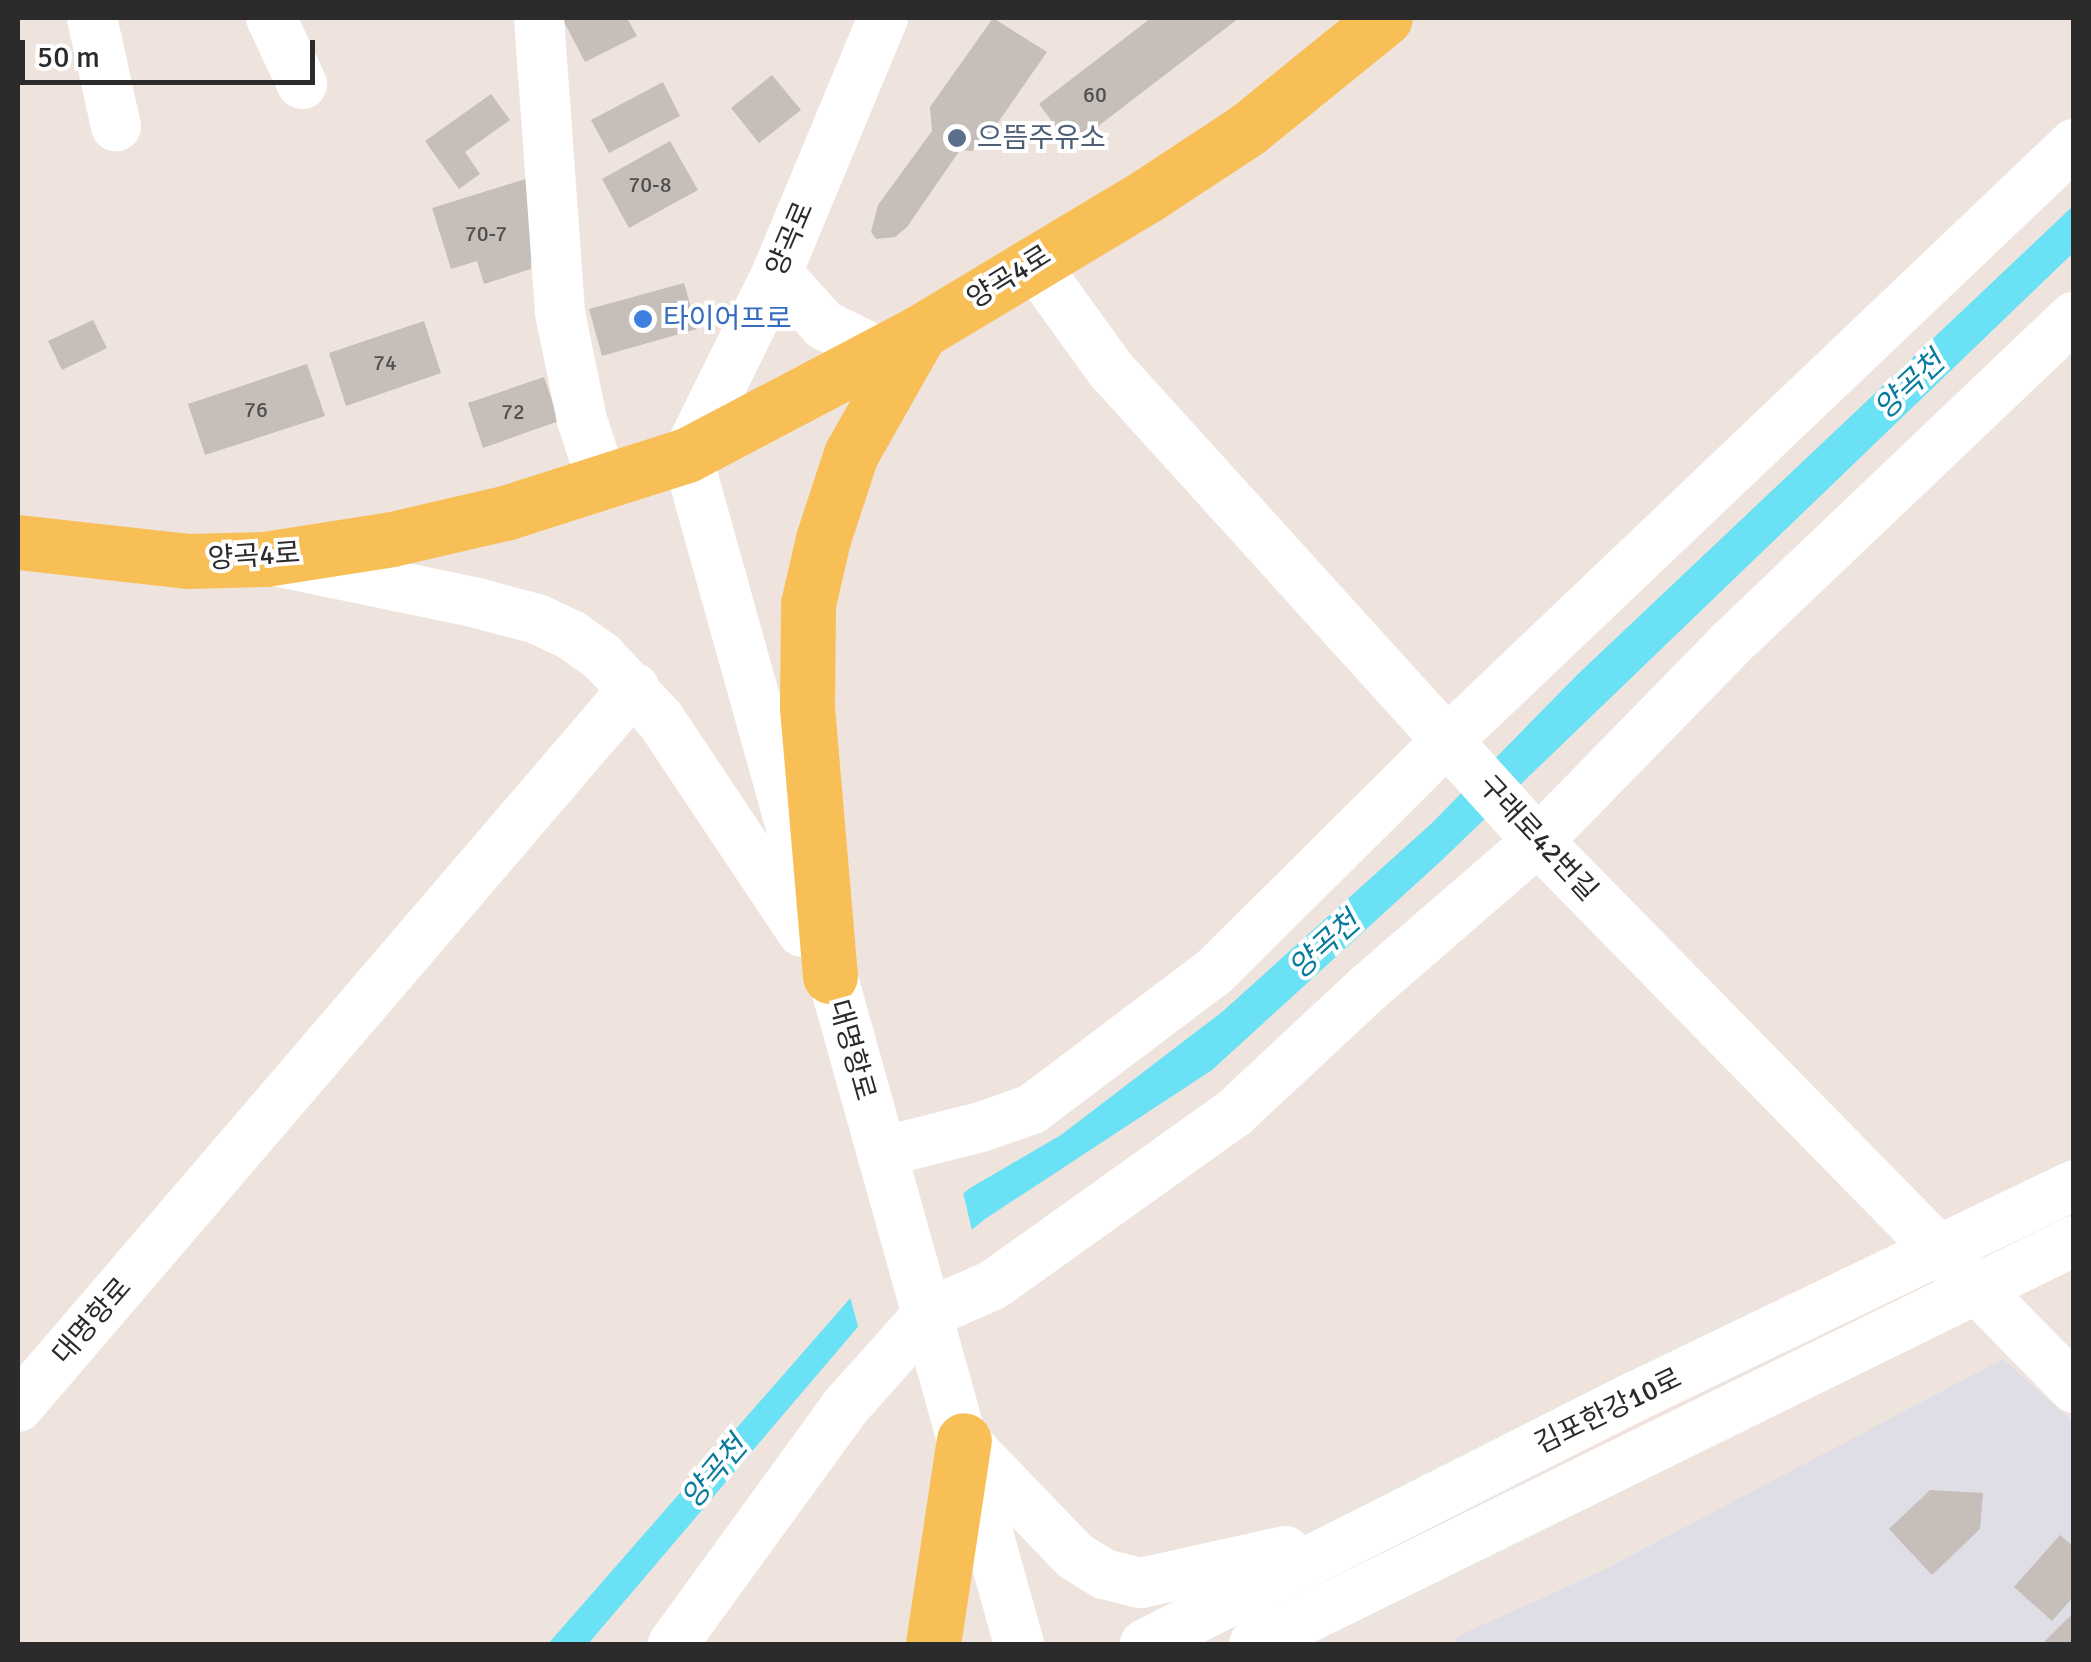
<!DOCTYPE html>
<html>
<head>
<meta charset="utf-8">
<style>
	body { margin:0 }
	#map { position:relative; width:2091px; height:1662px; overflow:hidden; background:#eee4dd; font-family:Signika,"Noto Sans KR",sans-serif }
	div>[style] { position:absolute }
	.industrial>* { inset:0; background:#dfdde6 }
	.water>* { inset:0; background:#6ae1f5 }
	.pier>* { inset:0; background:#eee4dd }
	.building>* { inset:0; background:#c6beb9 }
	.minor>* { height:50px; margin:-25px; padding:0 25px; transform-origin:25px; border-radius:25px; background:#fff }
	.major>* { height:55px; margin:-27.5px; padding:0 27.5px; transform-origin:27.5px; border-radius:27.5px; background:#f8bf57 }
	.dots>* { width:28px; height:28px; translate:-50% -50%; box-sizing:border-box; border:5px solid #fff; border-radius:50% }
	span { translate:-50% -50%; white-space:nowrap; text-align:center; line-height:1.15; -webkit-text-stroke:8px #fff; paint-order:stroke }
	.number-label { font-size:22px; color:#52504e }
	.number-label span { -webkit-text-stroke-width:0 }
	.service-label { font-size:28px; color:#4e5e75 }
	.left { translate:0 -50%; text-align:left }
	.street-label { font-size:28px; color:#2b2b2b }
	.shop-label { font-size:28px; color:#366cbe }
	.water-label { font-size:30px; color:#077b9d; font-style:italic }
	.frame { position:absolute; inset:0; border:20px solid #2b2b2b; pointer-events:none }
	.scale { position:absolute; left:20px; top:40px; width:295px; height:45px; box-sizing:border-box; border:5px solid #2b2b2b; border-top:0; padding-left:12px; font-size:30px; line-height:35px; white-space:nowrap; color:#2b2b2b; -webkit-text-stroke:8px #fff; paint-order:stroke }
</style>
</head>
<body>
<div id="map">
	<div class="industrial">
		<div style="clip-path:polygon(2003px 1359px,2073px 1422px,2073px 1644px,1455px 1644px,1456px 1637px,1602px 1571px)"></div>
	</div>
	<div class="water">
		<div style="clip-path:polygon(2073px 206px,2073px 253px,1442px 860px,1212px 1070px,985px 1219px,890px 1296px,857px 1328px,588px 1644px,548px 1644px,881px 1263px,970px 1188px,1061px 1135px,1222px 1012px,1432px 823px,1577px 675px)"></div>
	</div>
	<div class="pier">
		<div style="clip-path:polygon(962px 1188px,973px 1235px,860px 1333px,848px 1290px)"></div>
	</div>
	<div class="building">
		<div style="clip-path:polygon(568px 18px,627px 18px,637px 36px,585px 62px,563px 20px)"></div>
		<div style="clip-path:polygon(993px 18px,1047px 52px,983px 144px,972px 151px,960px 150px,907px 227px,895px 237px,876px 239px,871px 232px,878px 205px,932px 131px,930px 107px)"></div>
		<div style="clip-path:polygon(1151px 18px,1239px 18px,1071px 147px,1039px 104px)"></div>
		<div style="clip-path:polygon(772px 75px,801px 110px,759px 143px,731px 108px)"></div>
		<div style="clip-path:polygon(663px 82px,680px 116px,609px 153px,591px 120px)"></div>
		<div style="clip-path:polygon(491px 94px,510px 120px,465px 152px,480px 174px,459px 189px,425px 141px)"></div>
		<div style="clip-path:polygon(670px 141px,698px 190px,629px 228px,602px 179px)"></div>
		<div style="clip-path:polygon(535px 176px,531px 269px,484px 284px,477px 261px,451px 269px,432px 208px)"></div>
		<div style="clip-path:polygon(684px 283px,697px 329px,602px 356px,589px 309px)"></div>
		<div style="clip-path:polygon(93px 320px,107px 348px,62px 370px,48px 341px)"></div>
		<div style="clip-path:polygon(424px 321px,441px 373px,346px 406px,329px 353px)"></div>
		<div style="clip-path:polygon(307px 364px,325px 416px,205px 455px,188px 404px)"></div>
		<div style="clip-path:polygon(544px 377px,559px 421px,483px 448px,468px 403px)"></div>
		<div style="clip-path:polygon(1930px 1490px,1983px 1493px,1980px 1529px,1932px 1575px,1889px 1529px)"></div>
		<div style="clip-path:polygon(2060px 1535px,2074px 1547px,2074px 1596px,2052px 1621px,2014px 1587px)"></div>
		<div style="clip-path:polygon(2074px 1612px,2074px 1644px,2042px 1644px)"></div>
	</div>
	<div class="minor">
		<div style="left:92px;top:18px;width:111px;rotate:77.5deg"></div>
		<div style="left:271px;top:18px;width:73px;rotate:64.8deg"></div>
		<div style="left:539px;top:18px;width:296px;rotate:85.9deg"></div>
		<div style="left:560px;top:313px;width:109px;rotate:78.4deg"></div>
		<div style="left:582px;top:420px;width:67px;rotate:71.8deg"></div>
		<div style="left:883px;top:18px;width:276px;rotate:112.6deg"></div>
		<div style="left:777px;top:273px;width:203px;rotate:116.3deg"></div>
		<div style="left:687px;top:455px;width:1234px;rotate:74.4deg"></div>
		<div style="left:1033px;top:262px;width:133px;rotate:54.2deg"></div>
		<div style="left:1111px;top:370px;width:636px;rotate:47.81deg"></div>
		<div style="left:1538px;top:841px;width:766px;rotate:45.58deg"></div>
		<div style="left:777px;top:273px;width:70px;rotate:47.9deg"></div>
		<div style="left:824px;top:325px;width:61px;rotate:26.1deg"></div>
		<div style="left:275px;top:561px;width:206px;rotate:11.7deg"></div>
		<div style="left:477px;top:603px;width:62px;rotate:14.9deg"></div>
		<div style="left:537px;top:619px;width:38px;rotate:25deg"></div>
		<div style="left:571px;top:635px;width:37px;rotate:35deg"></div>
		<div style="left:601px;top:656px;width:86px;rotate:46.9deg"></div>
		<div style="left:660px;top:719px;width:256px;rotate:56.3deg"></div>
		<div style="left:882px;top:1152px;width:102px;rotate:-14.2deg"></div>
		<div style="left:981px;top:1127px;width:54px;rotate:-19.4deg"></div>
		<div style="left:1032px;top:1109px;width:228px;rotate:-37deg"></div>
		<div style="left:1214px;top:972px;width:328px;rotate:-44.8deg"></div>
		<div style="left:1447px;top:741px;width:866px;rotate:-43.6deg"></div>
		<div style="left:18px;top:1407px;width:947px;rotate:-49.41deg"></div>
		<div style="left:971px;top:1448px;width:150px;rotate:46.1deg"></div>
		<div style="left:1075px;top:1556px;width:34px;rotate:32deg"></div>
		<div style="left:1104px;top:1574px;width:38px;rotate:14deg"></div>
		<div style="left:1141px;top:1583px;width:148px;rotate:-12.5deg"></div>
		<div style="left:673px;top:1644px;width:293px;rotate:-54deg"></div>
		<div style="left:845px;top:1407px;width:126px;rotate:-48.2deg"></div>
		<div style="left:929px;top:1313px;width:70px;rotate:-23.6deg"></div>
		<div style="left:993px;top:1285px;width:295px;rotate:-35.5deg"></div>
		<div style="left:1233px;top:1114px;width:183px;rotate:-43deg"></div>
		<div style="left:1367px;top:989px;width:226px;rotate:-40.9deg"></div>
		<div style="left:1538px;top:841px;width:274px;rotate:-45.7deg"></div>
		<div style="left:1729px;top:645px;width:476px;rotate:-43.6deg"></div>
		<div style="left:1145px;top:1644px;width:543px;rotate:-26.8deg"></div>
		<div style="left:1630px;top:1399px;width:493px;rotate:-25.7deg"></div>
		<div style="left:1254px;top:1644px;width:914px;rotate:-26.17deg"></div>
	</div>
	<div class="major">
		<div style="left:18px;top:542px;width:170px;rotate:6.4deg"></div>
		<div style="left:187px;top:561px;width:78px;rotate:-1.5deg"></div>
		<div style="left:265px;top:559px;width:129px;rotate:-8.9deg"></div>
		<div style="left:392px;top:539px;width:116px;rotate:-13deg"></div>
		<div style="left:505px;top:513px;width:191px;rotate:-17.7deg"></div>
		<div style="left:687px;top:455px;width:263px;rotate:-27.8deg"></div>
		<div style="left:920px;top:332px;width:266px;rotate:-31deg"></div>
		<div style="left:1148px;top:195px;width:120px;rotate:-33.4deg"></div>
		<div style="left:1248px;top:129px;width:176px;rotate:-39deg"></div>
		<div style="left:830px;top:976px;width:271px;rotate:-94.9deg"></div>
		<div style="left:807px;top:706px;width:102px;rotate:-89.4deg"></div>
		<div style="left:808px;top:604px;width:67px;rotate:-77deg"></div>
		<div style="left:823px;top:539px;width:89px;rotate:-71.8deg"></div>
		<div style="left:851px;top:454px;width:140px;rotate:-60.5deg"></div>
		<div style="left:933px;top:1644px;width:206px;rotate:-81.4deg"></div>
	</div>
	<div class="dots">
		<div style="left:957px;top:138px;background:#5c6f8a"></div>
		<div style="left:643px;top:319px;background:#3f7fe0"></div>
	</div>
	<div class="number-label">
		<span style="left:1095px;top:95px">60</span>
		<span style="left:650px;top:185px">70-8</span>
		<span style="left:486px;top:234px">70-7</span>
		<span style="left:385px;top:363px">74</span>
		<span style="left:256px;top:410px">76</span>
		<span style="left:513px;top:412px">72</span>
	</div>
	<div class="service-label">
		<span class="left" style="left:977px;top:138px">으뜸주유소</span>
	</div>
	<div class="street-label">
		<span style="left:790px;top:239px;rotate:-67deg">양곡로</span>
		<span style="left:1009px;top:277px;rotate:-32deg">양곡4로</span>
		<span style="left:254px;top:556px;rotate:-4deg">양곡4로</span>
		<span style="left:1538px;top:838px;rotate:47deg">구래로42번길</span>
		<span style="left:852px;top:1050px;rotate:74deg">대명항로</span>
		<span style="left:92px;top:1321px;rotate:-49deg">대명항로</span>
		<span style="left:1608px;top:1411px;rotate:-26deg">김포한강10로</span>
	</div>
	<div class="shop-label">
		<span class="left" style="left:663px;top:319px">타이어프로</span>
	</div>
	<div class="water-label">
		<span style="left:1910px;top:386px;rotate:-43deg">양곡천</span>
		<span style="left:1325px;top:946px;rotate:-42deg">양곡천</span>
		<span style="left:715px;top:1473px;rotate:-50deg">양곡천</span>
	</div>
	<div class="frame"></div>
	<div class="scale">50 m</div>
</div>
</body>
</html>
